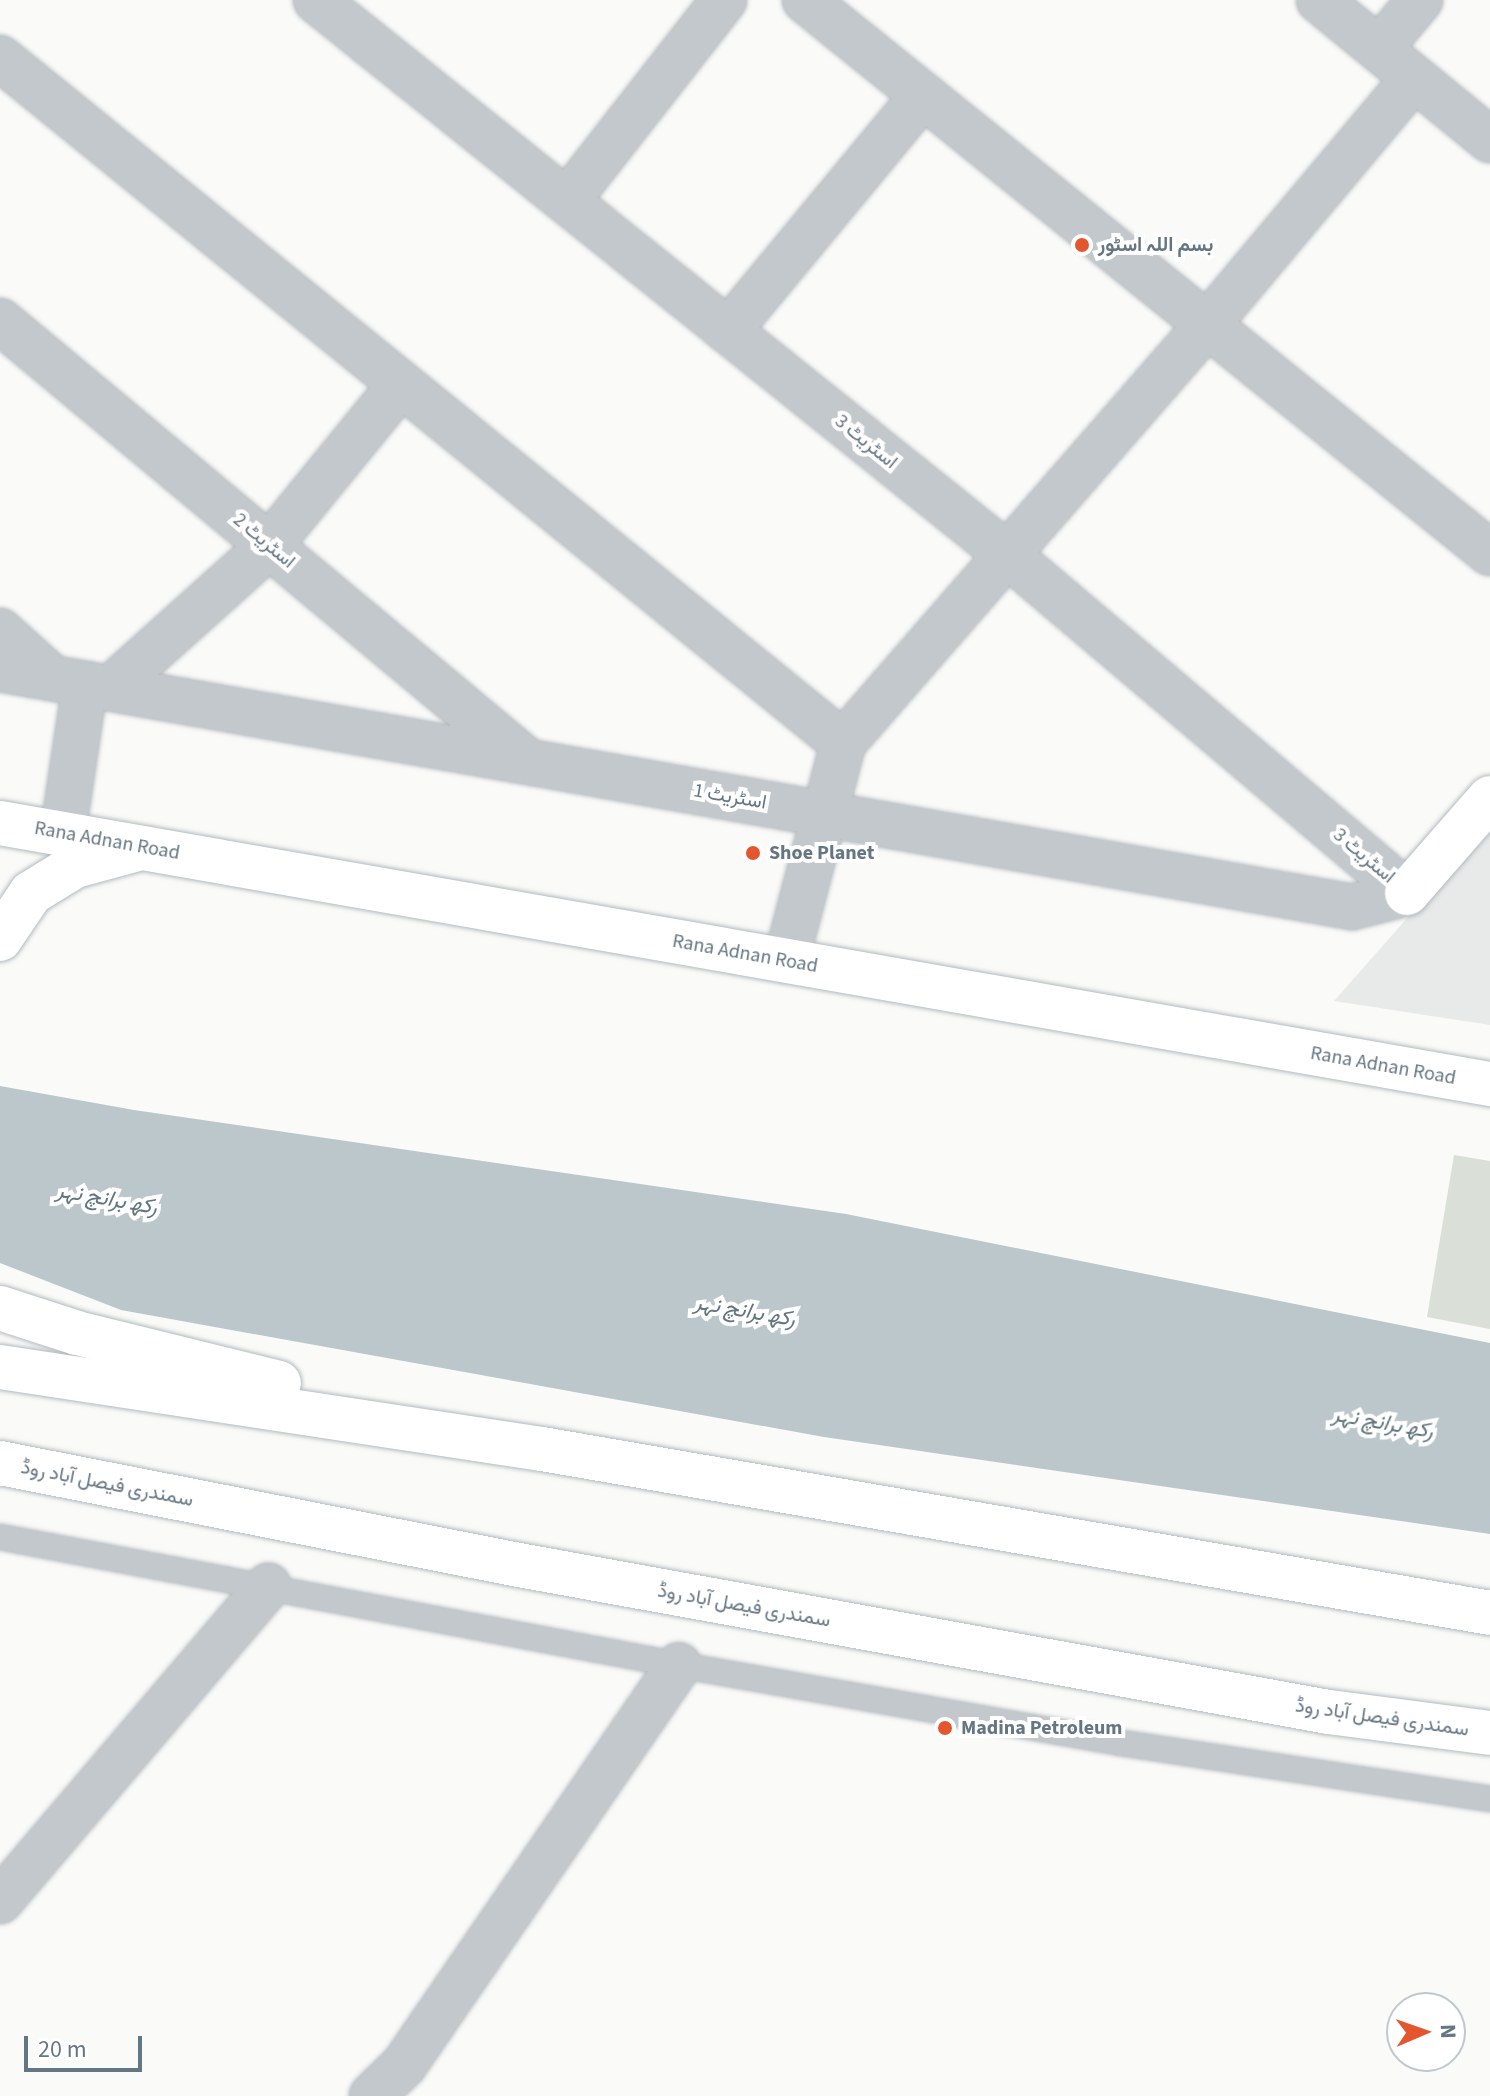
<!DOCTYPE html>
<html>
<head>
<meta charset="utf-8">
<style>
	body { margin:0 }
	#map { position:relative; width:1490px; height:2096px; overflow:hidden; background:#fafaf8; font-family:"Source Sans 3",Vazirmatn,sans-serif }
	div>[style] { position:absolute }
	.built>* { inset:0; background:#e8e9e9 }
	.green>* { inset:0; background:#dadfd7 }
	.water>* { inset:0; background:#bbc7cb }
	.roads { filter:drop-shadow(0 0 2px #b3babf) drop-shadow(0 0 2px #b3babf) }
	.lane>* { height:24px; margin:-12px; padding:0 12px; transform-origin:12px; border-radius:12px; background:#c3c8cc }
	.street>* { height:44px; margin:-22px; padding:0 22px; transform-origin:22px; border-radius:22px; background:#c3c8cc }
	.secondary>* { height:44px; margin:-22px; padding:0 22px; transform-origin:22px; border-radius:22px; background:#fff }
	.highway>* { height:44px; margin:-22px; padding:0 22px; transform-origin:22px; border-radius:22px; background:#fff }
	.dots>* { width:22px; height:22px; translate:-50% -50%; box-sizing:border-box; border:4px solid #fff; border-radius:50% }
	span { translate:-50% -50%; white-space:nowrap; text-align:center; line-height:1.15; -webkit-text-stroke:8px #fff; paint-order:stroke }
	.poi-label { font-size:20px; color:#657683; font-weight:700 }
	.left { translate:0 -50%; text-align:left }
	.street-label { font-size:20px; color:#657683 }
	.water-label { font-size:22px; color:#60757c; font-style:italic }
	.north { position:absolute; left:1386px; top:1992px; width:80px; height:80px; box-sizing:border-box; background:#fff; border:2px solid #c1c8cd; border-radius:50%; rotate:88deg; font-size:22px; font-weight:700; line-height:32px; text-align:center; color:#657683 }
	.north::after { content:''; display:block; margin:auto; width:28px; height:36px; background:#e4572e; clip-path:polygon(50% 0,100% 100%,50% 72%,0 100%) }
	.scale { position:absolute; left:24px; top:2036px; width:118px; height:36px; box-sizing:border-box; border:4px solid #657683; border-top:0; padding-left:10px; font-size:24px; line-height:28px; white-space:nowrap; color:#657683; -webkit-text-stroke:6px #fff; paint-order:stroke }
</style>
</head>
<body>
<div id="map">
	<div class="built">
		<div style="clip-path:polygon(1490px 824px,1490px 1025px,1334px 1001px)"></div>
	</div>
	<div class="green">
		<div style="clip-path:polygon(1454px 1155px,1490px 1161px,1490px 1329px,1427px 1317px)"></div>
	</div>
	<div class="water">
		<div style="clip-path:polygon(0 1086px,134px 1110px,846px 1214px,1490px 1343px,1490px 1534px,824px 1437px,121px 1310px,0 1263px)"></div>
	</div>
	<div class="roads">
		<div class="lane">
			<div style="left:0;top:1537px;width:691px;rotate:10.68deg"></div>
			<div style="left:679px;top:1665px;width:449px;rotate:10deg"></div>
			<div style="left:1121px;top:1743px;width:373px;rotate:8.6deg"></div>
		</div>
		<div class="street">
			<div style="left:316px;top:0;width:888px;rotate:38.74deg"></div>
			<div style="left:1009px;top:556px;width:522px;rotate:40.26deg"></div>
			<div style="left:805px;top:0;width:880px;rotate:38.91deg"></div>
			<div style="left:1319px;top:0;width:221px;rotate:39.3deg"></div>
			<div style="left:1379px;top:49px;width:64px;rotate:-50.1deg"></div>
			<div style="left:0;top:58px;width:1086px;rotate:39.1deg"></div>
			<div style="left:567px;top:201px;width:255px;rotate:-52deg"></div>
			<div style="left:0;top:321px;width:685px;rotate:39.85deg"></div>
			<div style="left:728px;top:331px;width:306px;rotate:-50.4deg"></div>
			<div style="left:0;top:631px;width:70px;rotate:42.1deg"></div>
			<div style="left:0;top:669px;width:1373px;rotate:9.98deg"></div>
			<div style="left:1352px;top:907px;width:57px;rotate:-14.3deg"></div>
			<div style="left:111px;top:688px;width:212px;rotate:-41.9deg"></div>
			<div style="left:269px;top:546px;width:209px;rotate:-50.8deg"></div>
			<div style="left:63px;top:832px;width:150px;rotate:-81.5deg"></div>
			<div style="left:786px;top:961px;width:225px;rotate:-75.3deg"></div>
			<div style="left:843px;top:743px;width:554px;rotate:-48.95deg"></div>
			<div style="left:1207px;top:325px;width:322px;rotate:-50deg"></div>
			<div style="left:0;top:1901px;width:414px;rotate:-49.6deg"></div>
			<div style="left:372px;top:2096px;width:45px;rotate:-44.1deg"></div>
			<div style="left:404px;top:2065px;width:485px;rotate:-55.5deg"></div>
		</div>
		<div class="secondary">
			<div style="left:0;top:823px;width:1513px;rotate:9.94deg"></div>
			<div style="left:1407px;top:893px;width:126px;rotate:-48.9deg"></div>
			<div style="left:0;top:939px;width:55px;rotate:-56deg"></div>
			<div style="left:31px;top:893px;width:52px;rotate:-31.5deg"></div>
			<div style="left:75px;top:866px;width:61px;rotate:-15.2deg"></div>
		</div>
		<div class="highway">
			<div style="left:0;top:1308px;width:81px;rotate:18deg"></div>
			<div style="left:77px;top:1333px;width:208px;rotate:13.9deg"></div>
			<div style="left:0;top:1367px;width:548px;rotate:8.6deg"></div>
			<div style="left:542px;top:1449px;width:962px;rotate:9.81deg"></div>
			<div style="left:0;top:1463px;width:529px;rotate:11.12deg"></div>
			<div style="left:519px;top:1565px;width:823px;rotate:10.29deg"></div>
			<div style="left:1329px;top:1712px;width:162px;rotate:7.4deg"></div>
		</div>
	</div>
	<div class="dots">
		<div style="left:1082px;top:245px;background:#e4572e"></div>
		<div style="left:753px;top:853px;background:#e4572e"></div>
		<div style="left:945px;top:1728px;background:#e4572e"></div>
	</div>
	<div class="poi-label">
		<span class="left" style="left:1098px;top:245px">بسم اللہ اسٹور</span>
		<span class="left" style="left:769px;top:853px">Shoe Planet</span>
		<span class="left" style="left:961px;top:1728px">Madina Petroleum</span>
	</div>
	<div class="street-label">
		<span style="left:866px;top:442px;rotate:39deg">اسٹریٹ 3</span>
		<span style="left:264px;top:541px;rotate:40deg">اسٹریٹ 2</span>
		<span style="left:730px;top:797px;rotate:10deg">اسٹریٹ 1</span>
		<span style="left:107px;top:841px;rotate:10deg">Rana Adnan Road</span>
		<span style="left:1364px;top:856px;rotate:40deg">اسٹریٹ 3</span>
		<span style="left:745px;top:954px;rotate:10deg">Rana Adnan Road</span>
		<span style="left:1383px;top:1066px;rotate:10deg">Rana Adnan Road</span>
		<span style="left:107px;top:1484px;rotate:11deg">سمندری فیصل آباد روڈ</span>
		<span style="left:744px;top:1606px;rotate:10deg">سمندری فیصل آباد روڈ</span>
		<span style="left:1382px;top:1718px;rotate:8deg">سمندری فیصل آباد روڈ</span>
	</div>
	<div class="water-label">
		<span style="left:107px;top:1199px;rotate:10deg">رکھ برانچ نہر</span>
		<span style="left:745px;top:1311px;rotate:10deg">رکھ برانچ نہر</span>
		<span style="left:1383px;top:1423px;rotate:10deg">رکھ برانچ نہر</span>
	</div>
	<div class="north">N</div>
	<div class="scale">20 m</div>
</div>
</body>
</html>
